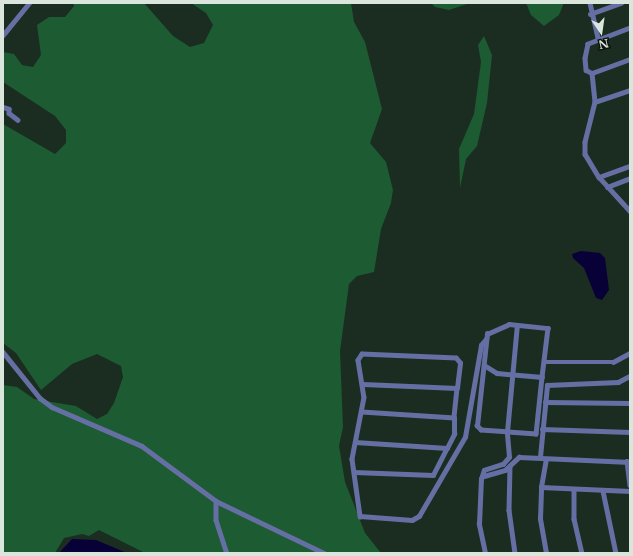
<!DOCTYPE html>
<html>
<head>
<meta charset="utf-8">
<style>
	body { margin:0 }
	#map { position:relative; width:633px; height:556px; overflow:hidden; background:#1b2d20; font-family:"Libre Baskerville",serif }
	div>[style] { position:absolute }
	.green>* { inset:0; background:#1d5b33 }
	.water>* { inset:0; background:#080137 }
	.street>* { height:4.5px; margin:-2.25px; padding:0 2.25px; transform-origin:2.25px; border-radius:2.25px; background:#656fa4 }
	span { translate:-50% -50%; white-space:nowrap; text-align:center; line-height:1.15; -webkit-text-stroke:3px #0b130d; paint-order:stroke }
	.frame { position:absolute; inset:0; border:4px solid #dae5dc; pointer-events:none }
	.north { position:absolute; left:581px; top:12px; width:40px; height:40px; -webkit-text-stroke:3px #0b130d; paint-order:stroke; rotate:167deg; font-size:11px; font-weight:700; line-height:16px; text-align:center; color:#dae5dc }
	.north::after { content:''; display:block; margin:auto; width:14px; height:18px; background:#dae5dc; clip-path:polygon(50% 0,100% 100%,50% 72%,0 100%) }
</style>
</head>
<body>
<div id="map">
	<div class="green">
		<div style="clip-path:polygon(73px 3px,144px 3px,173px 36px,190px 47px,204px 43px,213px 25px,206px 13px,191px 3px,351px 3px,354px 22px,365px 42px,382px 109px,370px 143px,386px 162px,393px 190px,391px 203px,381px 229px,374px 272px,357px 276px,349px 284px,340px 351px,343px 427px,339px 446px,345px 482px,365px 533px,381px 553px,145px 553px,99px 530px,89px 536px,82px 534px,64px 538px,55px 553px,3px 553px,3px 385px,17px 387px,34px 399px,76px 406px,97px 419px,107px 414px,114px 403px,123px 377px,121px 366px,97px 354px,72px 364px,41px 390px,16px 353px,3px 343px,3px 124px,55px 154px,66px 143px,66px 130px,55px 116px,3px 82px,3px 52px,14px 54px,22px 65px,33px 67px,41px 55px,37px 25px,49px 17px,65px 17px,74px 6px)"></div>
		<div style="clip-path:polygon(431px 3px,470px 3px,449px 10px,435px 7px)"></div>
		<div style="clip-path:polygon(526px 3px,563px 3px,563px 5px,559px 15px,544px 26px,531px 15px)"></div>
		<div style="clip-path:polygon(484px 36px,492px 55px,487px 103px,477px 146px,466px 159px,460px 188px,459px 149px,474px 114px,481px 62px,478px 45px)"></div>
	</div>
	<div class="water">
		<div style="clip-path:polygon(581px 251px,600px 253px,605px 258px,609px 290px,602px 300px,596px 298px,584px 268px,573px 258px,572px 254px)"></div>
		<div style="clip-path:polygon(72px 539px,96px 540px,127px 553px,59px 553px)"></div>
	</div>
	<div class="street">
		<div style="left:590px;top:3px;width:37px;rotate:77deg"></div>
		<div style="left:590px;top:14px;width:33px;rotate:-20deg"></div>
		<div style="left:630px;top:28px;width:45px;rotate:159.1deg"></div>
		<div style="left:588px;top:44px;width:14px;rotate:102deg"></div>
		<div style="left:585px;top:58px;width:12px;rotate:85deg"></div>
		<div style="left:586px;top:70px;width:7px;rotate:27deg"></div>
		<div style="left:592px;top:73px;width:29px;rotate:84deg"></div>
		<div style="left:595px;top:102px;width:37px;rotate:-19deg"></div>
		<div style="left:3px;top:35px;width:41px;rotate:-50.9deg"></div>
		<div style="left:592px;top:73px;width:40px;rotate:-20.2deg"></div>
		<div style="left:595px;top:102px;width:41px;rotate:104deg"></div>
		<div style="left:585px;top:142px;width:12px;rotate:90deg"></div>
		<div style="left:585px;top:154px;width:27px;rotate:59deg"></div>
		<div style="left:599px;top:177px;width:46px;rotate:47.6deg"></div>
		<div style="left:3px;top:107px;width:6px;rotate:18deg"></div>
		<div style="left:9px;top:109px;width:4px;rotate:90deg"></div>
		<div style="left:9px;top:113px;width:11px;rotate:38deg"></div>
		<div style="left:599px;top:177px;width:33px;rotate:-20deg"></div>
		<div style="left:607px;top:187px;width:25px;rotate:-21deg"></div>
		<div style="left:3px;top:352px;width:59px;rotate:51.2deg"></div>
		<div style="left:40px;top:398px;width:15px;rotate:37deg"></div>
		<div style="left:52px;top:407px;width:98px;rotate:23.4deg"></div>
		<div style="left:142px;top:446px;width:92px;rotate:36.6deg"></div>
		<div style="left:216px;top:501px;width:120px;rotate:25.7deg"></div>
		<div style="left:544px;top:362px;width:69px"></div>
		<div style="left:613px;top:362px;width:19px;rotate:-28deg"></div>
		<div style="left:484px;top:365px;width:15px;rotate:32deg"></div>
		<div style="left:497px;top:373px;width:45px;rotate:5.1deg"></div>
		<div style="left:542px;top:377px;width:57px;rotate:96deg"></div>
		<div style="left:536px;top:434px;width:55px;rotate:-175.8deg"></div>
		<div style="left:481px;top:430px;width:6px;rotate:-135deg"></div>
		<div style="left:477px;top:426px;width:93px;rotate:-83.8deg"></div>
		<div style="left:487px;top:334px;width:24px;rotate:-24deg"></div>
		<div style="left:509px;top:324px;width:39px;rotate:6deg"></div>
		<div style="left:548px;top:328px;width:49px;rotate:97deg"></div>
		<div style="left:363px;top:384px;width:94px;rotate:2.4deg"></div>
		<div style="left:457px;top:388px;width:30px;rotate:96deg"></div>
		<div style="left:457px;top:388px;width:25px;rotate:-83deg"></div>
		<div style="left:460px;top:363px;width:6px;rotate:-129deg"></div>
		<div style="left:456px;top:358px;width:94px;rotate:-177.6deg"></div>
		<div style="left:362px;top:354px;width:7px;rotate:124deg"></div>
		<div style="left:358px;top:360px;width:37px;rotate:81deg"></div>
		<div style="left:364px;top:397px;width:63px;rotate:101deg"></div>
		<div style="left:352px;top:459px;width:58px;rotate:82deg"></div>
		<div style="left:360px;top:516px;width:52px;rotate:4.4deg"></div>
		<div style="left:412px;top:520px;width:8px;rotate:-30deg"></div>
		<div style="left:419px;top:516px;width:91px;rotate:-59.8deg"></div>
		<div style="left:465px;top:437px;width:93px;rotate:-80.1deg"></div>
		<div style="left:481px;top:345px;width:8px;rotate:-50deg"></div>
		<div style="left:545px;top:402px;width:85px;rotate:0.7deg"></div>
		<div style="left:542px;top:429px;width:88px;rotate:2deg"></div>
		<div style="left:355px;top:442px;width:92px;rotate:3.7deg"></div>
		<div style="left:447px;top:448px;width:16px;rotate:-63deg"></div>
		<div style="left:454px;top:434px;width:16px;rotate:-90deg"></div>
		<div style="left:454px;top:418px;width:92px;rotate:-176.3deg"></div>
		<div style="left:540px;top:457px;width:72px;rotate:-84.4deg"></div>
		<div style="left:547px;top:385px;width:71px;rotate:-2.4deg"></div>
		<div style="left:618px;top:382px;width:13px;rotate:-27deg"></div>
		<div style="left:627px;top:461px;width:24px;rotate:83deg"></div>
		<div style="left:510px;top:466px;width:44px;rotate:91.3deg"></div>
		<div style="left:509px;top:510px;width:43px;rotate:82.1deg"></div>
		<div style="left:354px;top:472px;width:79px;rotate:2.2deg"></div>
		<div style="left:433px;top:475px;width:30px;rotate:-63deg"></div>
		<div style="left:484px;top:476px;width:22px;rotate:-16deg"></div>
		<div style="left:505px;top:470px;width:19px;rotate:-43deg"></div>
		<div style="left:519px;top:457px;width:111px;rotate:2.6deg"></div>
		<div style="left:541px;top:487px;width:89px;rotate:2.6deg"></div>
		<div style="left:574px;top:491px;width:28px;rotate:90deg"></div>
		<div style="left:574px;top:519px;width:35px;rotate:77deg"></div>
		<div style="left:603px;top:491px;width:63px;rotate:78.2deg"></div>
		<div style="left:216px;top:501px;width:19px;rotate:90deg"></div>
		<div style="left:216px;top:520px;width:35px;rotate:72deg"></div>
		<div style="left:485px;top:553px;width:30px;rotate:-102deg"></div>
		<div style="left:479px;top:524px;width:45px;rotate:-87.5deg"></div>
		<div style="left:481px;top:479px;width:9px;rotate:-72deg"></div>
		<div style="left:484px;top:470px;width:20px;rotate:-18deg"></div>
		<div style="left:503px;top:464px;width:9px;rotate:-49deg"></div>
		<div style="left:509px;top:457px;width:25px;rotate:-95deg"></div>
		<div style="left:507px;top:432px;width:107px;rotate:-84.7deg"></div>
		<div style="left:546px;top:553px;width:35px;rotate:-100deg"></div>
		<div style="left:540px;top:519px;width:32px;rotate:-88deg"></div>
		<div style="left:541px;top:487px;width:27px;rotate:-80deg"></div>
	</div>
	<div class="frame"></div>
	<div class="north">N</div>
</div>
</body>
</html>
